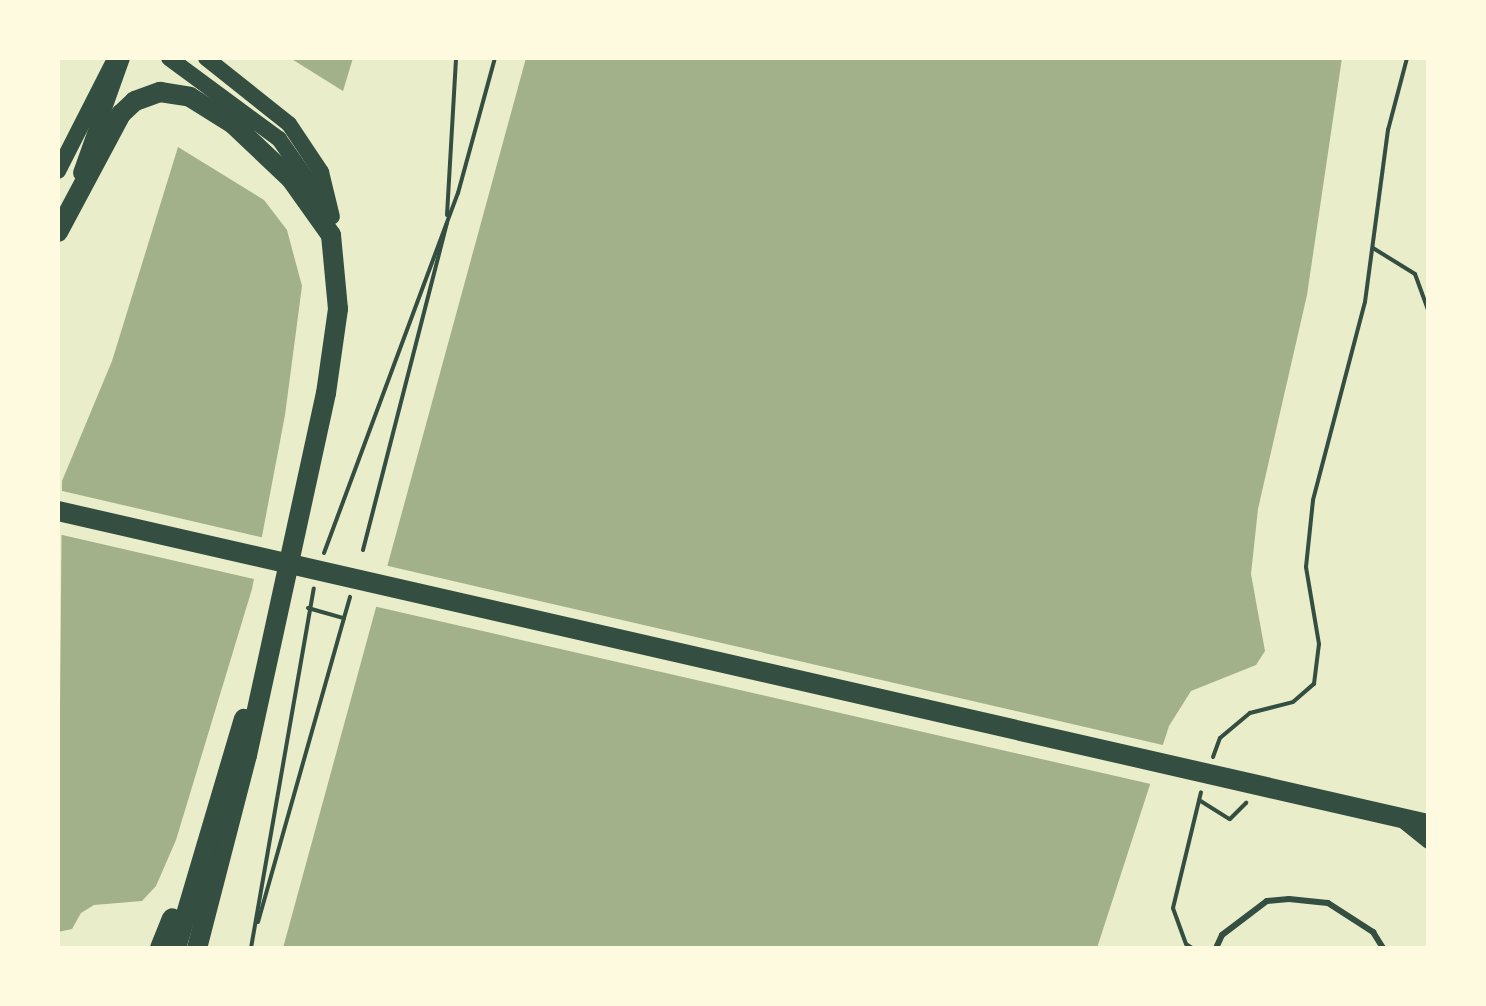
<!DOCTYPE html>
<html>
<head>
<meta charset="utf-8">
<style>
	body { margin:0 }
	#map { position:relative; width:1486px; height:1006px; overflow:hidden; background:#e9edc9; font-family:"DejaVu Sans",sans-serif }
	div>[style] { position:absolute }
	.water>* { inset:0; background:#a3b18a }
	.pier>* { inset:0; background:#e9edc9 }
	.path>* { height:4px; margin:-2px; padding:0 2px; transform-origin:2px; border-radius:2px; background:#344e41 }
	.service>* { height:6px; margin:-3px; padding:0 3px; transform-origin:3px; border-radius:3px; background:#344e41 }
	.tertiary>* { height:14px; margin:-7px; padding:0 7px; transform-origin:7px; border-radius:7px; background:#344e41 }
	.secondary>* { height:16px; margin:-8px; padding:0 8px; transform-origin:8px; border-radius:8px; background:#344e41 }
	.trunk>* { height:20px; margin:-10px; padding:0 10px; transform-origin:10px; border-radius:10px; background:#344e41 }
	span { translate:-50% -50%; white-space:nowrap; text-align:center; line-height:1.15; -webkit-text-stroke:6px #fefae0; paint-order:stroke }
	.frame { position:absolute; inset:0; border:60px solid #fefae0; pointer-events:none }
</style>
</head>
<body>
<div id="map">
	<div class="water">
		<div style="clip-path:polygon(290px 58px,353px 58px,343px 91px)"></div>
		<div style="clip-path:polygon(526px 58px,1342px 58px,1307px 295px,1258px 509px,1251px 574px,1265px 651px,1256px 665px,1191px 691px,1169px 726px,1097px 948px,283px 948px)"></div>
		<div style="clip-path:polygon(178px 147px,264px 200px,287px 230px,302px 286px,285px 415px,252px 589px,176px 840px,156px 886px,142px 901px,94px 905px,81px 913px,72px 929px,58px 932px,62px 481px,112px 361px)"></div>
	</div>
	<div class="pier">
		<div style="clip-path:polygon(58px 490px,265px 538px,258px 580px,58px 534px)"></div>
		<div style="clip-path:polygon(384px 565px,1167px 746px,1155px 785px,373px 606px)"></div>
	</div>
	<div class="path">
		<div style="left:447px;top:215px;width:157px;rotate:-86.7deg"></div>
		<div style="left:1373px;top:248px;width:49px;rotate:31.8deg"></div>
		<div style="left:1415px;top:274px;width:38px;rotate:70deg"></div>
		<div style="left:363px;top:550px;width:337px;rotate:-75.6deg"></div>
		<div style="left:324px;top:553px;width:384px;rotate:-69.6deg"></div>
		<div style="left:458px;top:193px;width:140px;rotate:-74.7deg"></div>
		<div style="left:308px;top:608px;width:37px;rotate:16deg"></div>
		<div style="left:344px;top:618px;width:22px;rotate:-74deg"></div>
		<div style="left:1213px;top:757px;width:20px;rotate:-70deg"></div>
		<div style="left:1220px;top:738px;width:39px;rotate:-40deg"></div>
		<div style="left:1250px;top:713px;width:44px;rotate:-14.3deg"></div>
		<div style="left:1293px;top:702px;width:28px;rotate:-41deg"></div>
		<div style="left:1314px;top:684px;width:40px;rotate:-82.9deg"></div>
		<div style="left:1319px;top:644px;width:78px;rotate:-99.6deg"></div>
		<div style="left:1306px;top:567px;width:67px;rotate:-84deg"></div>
		<div style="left:1313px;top:500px;width:205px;rotate:-75.3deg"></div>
		<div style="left:1365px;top:302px;width:174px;rotate:-82.4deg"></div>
		<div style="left:1388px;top:130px;width:74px;rotate:-75.2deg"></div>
		<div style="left:1199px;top:800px;width:36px;rotate:32deg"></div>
		<div style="left:1230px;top:819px;width:23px;rotate:-45deg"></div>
		<div style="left:258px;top:922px;width:316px;rotate:-74.2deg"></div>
		<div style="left:251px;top:948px;width:365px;rotate:-80.1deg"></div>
		<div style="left:1192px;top:948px;width:7px;rotate:-146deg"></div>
		<div style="left:1186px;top:944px;width:38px;rotate:-110deg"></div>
		<div style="left:1173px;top:908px;width:119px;rotate:-76.4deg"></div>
	</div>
	<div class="service">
		<div style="left:1216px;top:948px;width:14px;rotate:-65deg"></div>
		<div style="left:1222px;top:935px;width:56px;rotate:-37.1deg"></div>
		<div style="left:1267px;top:901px;width:22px;rotate:-5deg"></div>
		<div style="left:1289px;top:899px;width:39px;rotate:6deg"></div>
		<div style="left:1328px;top:903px;width:54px;rotate:32.8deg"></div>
		<div style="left:1373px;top:932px;width:19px;rotate:58deg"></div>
	</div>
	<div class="tertiary">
		<div style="left:1400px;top:819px;width:36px;rotate:39deg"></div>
	</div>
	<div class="secondary">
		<div style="left:169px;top:58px;width:137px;rotate:36.4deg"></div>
		<div style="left:279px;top:139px;width:61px;rotate:55deg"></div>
		<div style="left:314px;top:189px;width:35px;rotate:68deg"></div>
		<div style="left:206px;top:58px;width:106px;rotate:38.5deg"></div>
		<div style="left:289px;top:124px;width:58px;rotate:56.3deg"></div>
		<div style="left:321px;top:172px;width:46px;rotate:76.3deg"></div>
		<div style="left:58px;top:171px;width:126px;rotate:-63deg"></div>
		<div style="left:81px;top:173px;width:122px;rotate:-70.4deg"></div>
	</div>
	<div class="trunk">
		<div style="left:58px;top:232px;width:134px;rotate:-61.9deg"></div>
		<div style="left:121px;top:114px;width:19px;rotate:-43deg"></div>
		<div style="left:135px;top:101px;width:27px;rotate:-20deg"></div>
		<div style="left:160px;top:92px;width:30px;rotate:9deg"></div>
		<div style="left:190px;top:97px;width:51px;rotate:32.1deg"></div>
		<div style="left:233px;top:124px;width:80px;rotate:43.5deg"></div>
		<div style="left:291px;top:179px;width:69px;rotate:54.5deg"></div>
		<div style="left:331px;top:235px;width:74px;rotate:84.6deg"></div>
		<div style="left:338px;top:309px;width:85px;rotate:98.1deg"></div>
		<div style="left:326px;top:393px;width:371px;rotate:102.3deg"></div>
		<div style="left:247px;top:755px;width:199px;rotate:104.5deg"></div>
		<div style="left:58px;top:511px;width:1405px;rotate:12.87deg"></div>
		<div style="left:160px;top:948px;width:32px;rotate:-68deg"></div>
		<div style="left:176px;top:948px;width:239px;rotate:-73.5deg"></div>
	</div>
	<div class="frame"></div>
</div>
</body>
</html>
